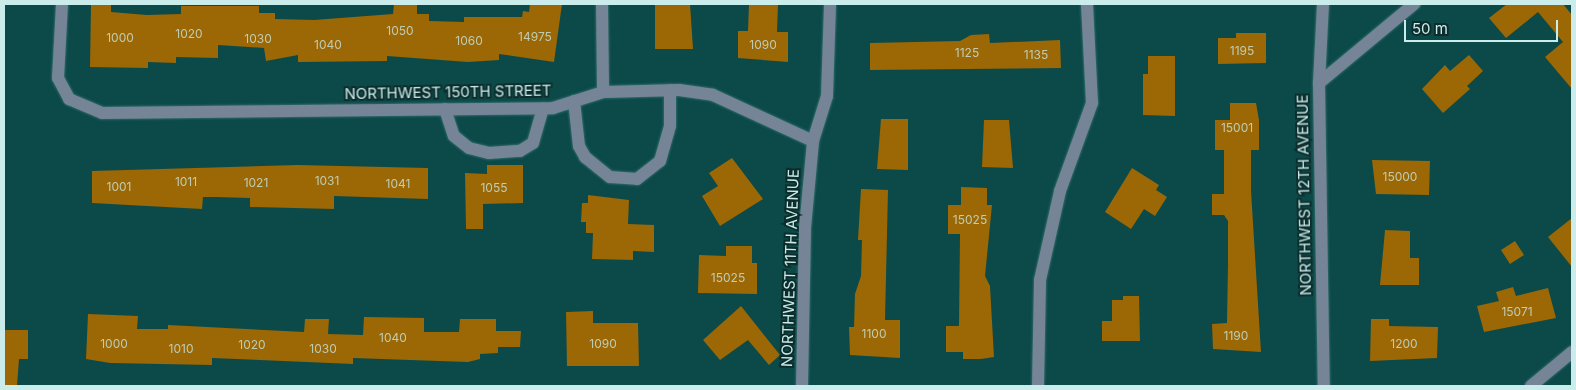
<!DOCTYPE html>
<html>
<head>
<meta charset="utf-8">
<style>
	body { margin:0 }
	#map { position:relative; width:1576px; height:390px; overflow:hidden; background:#0b4a49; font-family:Inter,sans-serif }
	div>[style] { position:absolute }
	.building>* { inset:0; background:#9c6705 }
	.roads { filter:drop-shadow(0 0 1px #316b6a) drop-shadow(0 0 1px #316b6a) }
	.minor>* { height:12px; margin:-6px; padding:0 6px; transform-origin:6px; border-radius:6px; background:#758497 }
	span { translate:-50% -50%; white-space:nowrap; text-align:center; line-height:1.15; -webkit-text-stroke:4px #0d2d2c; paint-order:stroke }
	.number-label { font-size:12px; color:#beccb2 }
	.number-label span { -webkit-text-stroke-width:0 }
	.street-label { font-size:15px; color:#caedec }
	.frame { position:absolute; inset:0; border:5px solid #caedec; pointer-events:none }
	.scale { position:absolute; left:1404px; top:20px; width:154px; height:22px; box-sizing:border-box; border:2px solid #caedec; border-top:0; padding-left:6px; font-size:15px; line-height:18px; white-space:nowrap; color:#caedec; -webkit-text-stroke:4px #0d2d2c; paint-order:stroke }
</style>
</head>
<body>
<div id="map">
	<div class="building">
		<div style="clip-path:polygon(91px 4px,111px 4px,111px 12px,147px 15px,181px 14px,181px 6px,259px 6px,259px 13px,275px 13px,275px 19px,314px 20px,393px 14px,394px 4px,417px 4px,417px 14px,429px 14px,429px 21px,464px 22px,464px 17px,522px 17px,523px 11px,529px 12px,530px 4px,562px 4px,554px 62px,499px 54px,499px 60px,468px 62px,387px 56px,387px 61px,298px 62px,298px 55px,266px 61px,264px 48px,218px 45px,218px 58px,176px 57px,176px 63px,148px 62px,148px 68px,90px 67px)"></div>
		<div style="clip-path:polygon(655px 4px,690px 4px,693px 49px,655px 49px)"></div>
		<div style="clip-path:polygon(749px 4px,778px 4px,777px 32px,788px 32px,788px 62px,738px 58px,738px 31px,748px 31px)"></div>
		<div style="clip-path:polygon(1507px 4px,1563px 4px,1572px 15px,1572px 89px,1545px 57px,1563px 42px,1538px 12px,1506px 38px,1489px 18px)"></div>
		<div style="clip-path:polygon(1236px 33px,1266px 33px,1266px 63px,1218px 64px,1218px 38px,1236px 38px)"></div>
		<div style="clip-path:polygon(989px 34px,990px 43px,1060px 40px,1061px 68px,870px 70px,870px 43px,960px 41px,971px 35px)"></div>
		<div style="clip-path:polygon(1469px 55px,1483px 71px,1467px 86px,1470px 89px,1443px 113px,1422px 89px,1445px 65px,1450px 71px)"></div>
		<div style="clip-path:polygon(1148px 56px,1175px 56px,1175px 116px,1143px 115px,1143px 74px,1148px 74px)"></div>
		<div style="clip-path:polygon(1230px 103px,1256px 103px,1259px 120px,1259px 150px,1251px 150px,1251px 191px,1261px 352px,1213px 349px,1212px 324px,1227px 323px,1228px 264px,1228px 221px,1224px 215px,1212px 215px,1212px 194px,1224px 194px,1224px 150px,1215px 150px,1215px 120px,1230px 120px)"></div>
		<div style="clip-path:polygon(881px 119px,908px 119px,908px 170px,877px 169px)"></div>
		<div style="clip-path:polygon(984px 120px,1009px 120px,1013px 168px,982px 167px)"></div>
		<div style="clip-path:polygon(732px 158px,763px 199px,720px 226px,702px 196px,718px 186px,709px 173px)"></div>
		<div style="clip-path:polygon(1372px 160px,1430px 161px,1429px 195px,1376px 194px)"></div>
		<div style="clip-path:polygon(297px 165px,428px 168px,428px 199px,334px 196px,334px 209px,250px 207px,250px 198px,216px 197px,203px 197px,202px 209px,92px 203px,92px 171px)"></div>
		<div style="clip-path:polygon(487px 165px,523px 165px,523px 203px,483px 204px,483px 229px,466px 229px,465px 173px,487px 174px)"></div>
		<div style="clip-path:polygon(1132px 168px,1159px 185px,1156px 190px,1167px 197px,1155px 216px,1144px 209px,1131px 229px,1105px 212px)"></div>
		<div style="clip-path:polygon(961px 187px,987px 188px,987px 205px,992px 205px,985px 276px,990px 286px,994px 357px,981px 359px,963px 359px,963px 352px,946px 352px,946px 326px,959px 326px,960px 234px,948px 234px,948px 205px,961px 205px)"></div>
		<div style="clip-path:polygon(861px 189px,888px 190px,885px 320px,900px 320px,900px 358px,850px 355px,849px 327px,854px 327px,855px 294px,861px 276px,862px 240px,858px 240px)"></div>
		<div style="clip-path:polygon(588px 195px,629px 200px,628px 224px,654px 225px,654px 252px,633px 251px,633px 260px,592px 259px,593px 233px,586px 233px,586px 222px,581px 222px,582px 203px,588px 203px)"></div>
		<div style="clip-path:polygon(1572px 218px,1572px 267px,1548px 237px)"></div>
		<div style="clip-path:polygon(1385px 230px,1410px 231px,1410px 258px,1419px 258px,1419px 285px,1380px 285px)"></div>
		<div style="clip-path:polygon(1515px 241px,1524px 255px,1510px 264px,1501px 250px)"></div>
		<div style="clip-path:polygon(726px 246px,752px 246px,752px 263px,757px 263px,757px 294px,698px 293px,699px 255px,726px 256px)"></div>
		<div style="clip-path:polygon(1513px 287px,1516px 296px,1548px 288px,1556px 318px,1484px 332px,1477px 306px,1499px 301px,1496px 292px)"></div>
		<div style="clip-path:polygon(1123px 296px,1139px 296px,1140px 341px,1102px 341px,1102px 321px,1112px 321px,1112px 300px,1123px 300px)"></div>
		<div style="clip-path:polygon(741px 306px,780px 355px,769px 365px,748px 340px,720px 360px,703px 340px)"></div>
		<div style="clip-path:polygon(593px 311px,593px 323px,638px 323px,639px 366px,567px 366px,566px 312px)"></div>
		<div style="clip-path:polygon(88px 314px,138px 316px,137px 329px,168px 329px,168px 325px,304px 332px,305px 319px,329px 319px,328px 334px,363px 335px,364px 317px,424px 318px,424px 332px,459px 332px,460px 319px,496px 319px,496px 331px,521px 331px,520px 347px,498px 347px,498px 353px,480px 354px,480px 359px,468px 362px,353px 358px,353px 364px,212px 358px,212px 365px,110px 363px,86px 359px)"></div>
		<div style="clip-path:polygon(1371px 319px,1389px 319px,1389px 326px,1438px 327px,1437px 358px,1370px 361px)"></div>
		<div style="clip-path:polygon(4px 330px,28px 330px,28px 359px,19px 359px,17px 386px,4px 386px)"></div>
	</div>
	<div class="roads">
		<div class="minor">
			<div style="left:62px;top:4px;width:74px;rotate:93.1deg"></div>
			<div style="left:58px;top:78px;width:24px;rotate:62deg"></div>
			<div style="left:69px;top:99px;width:36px;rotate:23deg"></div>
			<div style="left:102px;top:113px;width:451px;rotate:-0.6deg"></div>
			<div style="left:553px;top:108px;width:52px;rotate:-17.7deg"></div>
			<div style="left:603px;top:92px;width:76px;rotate:-1.5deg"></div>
			<div style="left:679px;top:90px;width:34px;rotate:8deg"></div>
			<div style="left:713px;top:95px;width:110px;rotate:24.7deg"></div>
			<div style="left:602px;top:4px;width:88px;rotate:89.3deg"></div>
			<div style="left:1323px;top:4px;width:79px;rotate:92.9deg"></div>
			<div style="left:1319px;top:83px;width:303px;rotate:89.1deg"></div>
			<div style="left:1319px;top:83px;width:124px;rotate:-39.7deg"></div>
			<div style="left:574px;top:101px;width:45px;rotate:83.7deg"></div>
			<div style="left:579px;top:146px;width:13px;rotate:61deg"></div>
			<div style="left:585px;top:157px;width:32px;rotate:39deg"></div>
			<div style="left:610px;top:177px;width:27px;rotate:4deg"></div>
			<div style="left:637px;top:179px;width:29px;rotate:-38deg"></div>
			<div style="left:660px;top:161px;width:36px;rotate:-74deg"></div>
			<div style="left:670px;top:126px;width:36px;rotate:-90deg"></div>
			<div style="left:445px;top:109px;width:28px;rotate:72deg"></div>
			<div style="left:454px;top:136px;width:19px;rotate:39deg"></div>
			<div style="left:469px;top:148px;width:21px;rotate:14deg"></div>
			<div style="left:489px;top:153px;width:31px;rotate:-4deg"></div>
			<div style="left:520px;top:151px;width:15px;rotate:-32deg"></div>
			<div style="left:533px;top:143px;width:36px;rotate:-74deg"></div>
			<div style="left:802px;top:386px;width:158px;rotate:-88.9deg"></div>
			<div style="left:805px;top:228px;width:87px;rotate:-84.7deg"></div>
			<div style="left:813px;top:141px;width:47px;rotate:-72.7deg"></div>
			<div style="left:827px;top:96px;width:92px;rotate:-88.1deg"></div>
			<div style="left:1038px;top:386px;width:106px;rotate:-88.9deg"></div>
			<div style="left:1040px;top:280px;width:91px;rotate:-77.3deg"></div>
			<div style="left:1060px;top:191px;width:94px;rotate:-70deg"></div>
			<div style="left:1092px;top:103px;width:99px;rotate:-92.9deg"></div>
			<div style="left:1531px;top:386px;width:53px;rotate:-39.7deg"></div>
		</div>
	</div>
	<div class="number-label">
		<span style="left:400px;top:31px">1050</span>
		<span style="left:189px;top:34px">1020</span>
		<span style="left:535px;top:37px">14975</span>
		<span style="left:120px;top:38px">1000</span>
		<span style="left:258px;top:39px">1030</span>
		<span style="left:469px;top:41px">1060</span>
		<span style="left:328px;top:45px">1040</span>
		<span style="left:763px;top:45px">1090</span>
		<span style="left:1242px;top:51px">1195</span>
		<span style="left:967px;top:53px">1125</span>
		<span style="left:1036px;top:55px">1135</span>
		<span style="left:1237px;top:128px">15001</span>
		<span style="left:1400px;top:177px">15000</span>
		<span style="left:327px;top:181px">1031</span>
		<span style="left:186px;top:182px">1011</span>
		<span style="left:256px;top:183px">1021</span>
		<span style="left:398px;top:184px">1041</span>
		<span style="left:119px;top:187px">1001</span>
		<span style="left:494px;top:188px">1055</span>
		<span style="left:970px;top:220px">15025</span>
		<span style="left:728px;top:278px">15025</span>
		<span style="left:1517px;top:312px">15071</span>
		<span style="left:874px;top:334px">1100</span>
		<span style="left:1236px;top:336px">1190</span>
		<span style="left:393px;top:338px">1040</span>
		<span style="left:114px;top:344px">1000</span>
		<span style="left:603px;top:344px">1090</span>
		<span style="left:1404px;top:344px">1200</span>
		<span style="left:252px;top:345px">1020</span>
		<span style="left:181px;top:349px">1010</span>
		<span style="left:323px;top:349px">1030</span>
	</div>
	<div class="street-label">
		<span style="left:448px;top:92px;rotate:-1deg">NORTHWEST 150TH STREET</span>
		<span style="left:1304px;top:195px;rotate:-91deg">NORTHWEST 12TH AVENUE</span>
		<span style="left:790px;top:268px;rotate:-88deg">NORTHWEST 11TH AVENUE</span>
	</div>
	<div class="frame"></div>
	<div class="scale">50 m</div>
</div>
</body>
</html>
